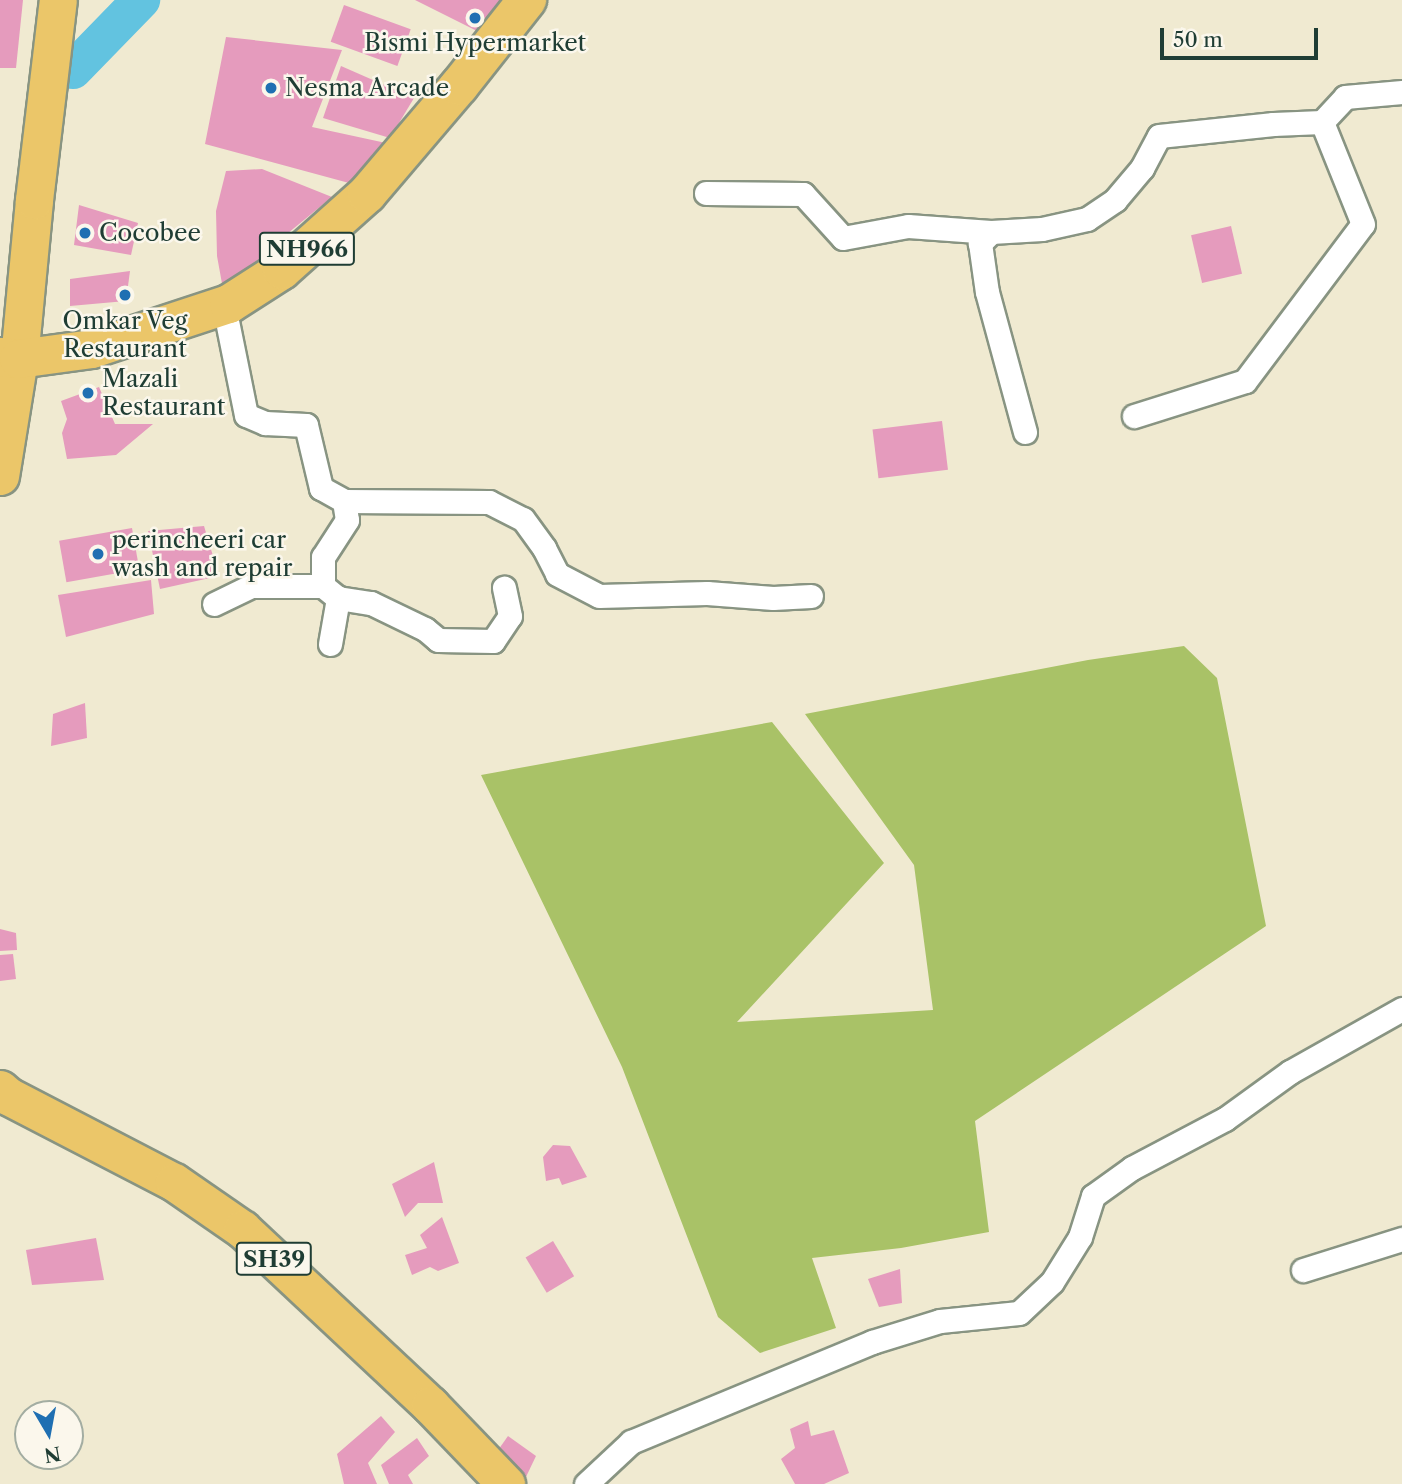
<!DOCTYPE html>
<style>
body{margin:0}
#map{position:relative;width:1402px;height:1484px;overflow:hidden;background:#f0ead1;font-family:"Libre Caslon Text",serif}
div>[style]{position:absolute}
.green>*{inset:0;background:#a9c267}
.river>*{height:38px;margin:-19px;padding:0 19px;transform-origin:19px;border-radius:19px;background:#62c3e0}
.building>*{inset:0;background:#e59bbd;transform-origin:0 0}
.roads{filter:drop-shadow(2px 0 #889482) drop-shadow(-2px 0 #889482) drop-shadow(0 2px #889482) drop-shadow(0 -2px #889482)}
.minor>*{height:23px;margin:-11.5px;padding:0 11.5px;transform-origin:11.5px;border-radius:11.5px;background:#fff}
.primary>*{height:37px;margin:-18.5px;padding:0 18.5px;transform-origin:18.5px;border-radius:18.5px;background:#ebc669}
.trunk>*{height:38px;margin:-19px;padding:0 19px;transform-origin:19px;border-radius:19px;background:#ebc669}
.dots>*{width:19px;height:19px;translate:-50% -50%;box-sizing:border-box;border:4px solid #fbf7ec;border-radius:50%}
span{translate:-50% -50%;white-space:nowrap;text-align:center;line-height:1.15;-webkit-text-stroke:5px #fbf7ec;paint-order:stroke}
.shield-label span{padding:2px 5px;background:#fbf7ec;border:2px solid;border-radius:5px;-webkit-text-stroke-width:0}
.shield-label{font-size:23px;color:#1f3d34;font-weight:700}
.poi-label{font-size:24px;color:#1f3d34}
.left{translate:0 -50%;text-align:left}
.north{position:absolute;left:14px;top:1400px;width:70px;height:70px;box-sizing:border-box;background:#fbf7ec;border:2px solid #a3ada2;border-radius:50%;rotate:170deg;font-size:19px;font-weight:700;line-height:28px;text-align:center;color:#1f3d34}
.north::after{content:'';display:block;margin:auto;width:24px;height:32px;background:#1f6fb2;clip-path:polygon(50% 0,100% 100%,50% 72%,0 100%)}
.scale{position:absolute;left:1160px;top:28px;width:158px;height:32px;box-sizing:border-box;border:4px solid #1f3d34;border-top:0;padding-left:9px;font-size:21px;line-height:24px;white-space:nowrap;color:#1f3d34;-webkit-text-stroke:5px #fbf7ec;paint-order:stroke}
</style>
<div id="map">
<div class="green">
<div style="clip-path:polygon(1184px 646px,1217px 678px,1266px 926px,975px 1121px,989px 1232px,901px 1248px,812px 1258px,836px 1328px,760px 1353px,718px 1317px,622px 1067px,481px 775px,772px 722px,884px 863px,737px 1022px,933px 1010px,914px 865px,805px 714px,1088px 660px)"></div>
</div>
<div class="river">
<div style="left:73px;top:70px;width:98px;rotate:-45.8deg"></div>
</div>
<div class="building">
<div style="clip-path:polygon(0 0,23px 0,16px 68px,0 68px)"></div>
<div style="clip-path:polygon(415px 0,514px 0,487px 36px)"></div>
<div style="left:344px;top:5px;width:71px;height:39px;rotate:20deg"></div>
<div style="clip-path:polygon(226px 37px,342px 50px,312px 127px,386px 143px,349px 183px,205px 144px)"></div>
<div style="clip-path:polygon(341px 66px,414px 98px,390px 138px,323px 118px)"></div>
<div style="clip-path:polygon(262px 169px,332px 197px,282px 238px,263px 259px,223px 289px,217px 256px,216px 211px,226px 171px)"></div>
<div style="clip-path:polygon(79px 205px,138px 223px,131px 255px,74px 245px)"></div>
<div style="left:1231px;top:226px;width:49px;height:41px;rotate:77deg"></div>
<div style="clip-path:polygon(130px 271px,126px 301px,70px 306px,70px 279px)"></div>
<div style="clip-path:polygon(99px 387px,115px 424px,153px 424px,116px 455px,67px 459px,62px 433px,67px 419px,61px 401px)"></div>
<div style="left:942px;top:421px;width:49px;height:70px;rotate:83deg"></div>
<div style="clip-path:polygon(204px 526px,219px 576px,160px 589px,148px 531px)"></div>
<div style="left:132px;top:528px;width:42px;height:74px;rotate:80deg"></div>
<div style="clip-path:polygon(151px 580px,154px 614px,66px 637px,58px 595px)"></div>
<div style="clip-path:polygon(85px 703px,87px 738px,51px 746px,53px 714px)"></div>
<div style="clip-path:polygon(0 929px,16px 933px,17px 950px,0 951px)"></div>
<div style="clip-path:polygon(13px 954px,16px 979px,0 981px,0 955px)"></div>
<div style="clip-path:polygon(553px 1145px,570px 1146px,587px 1177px,562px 1185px,559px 1178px,546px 1181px,543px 1157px)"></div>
<div style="clip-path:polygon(434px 1162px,443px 1203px,418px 1203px,405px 1217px,392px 1184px)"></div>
<div style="clip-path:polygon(442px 1217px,459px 1263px,438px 1271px,430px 1267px,412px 1275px,405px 1255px,427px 1248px,420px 1235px)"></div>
<div style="clip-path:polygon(96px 1238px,104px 1280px,32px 1285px,26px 1250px)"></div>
<div style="left:553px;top:1241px;width:41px;height:32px;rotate:59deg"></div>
<div style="clip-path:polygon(900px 1269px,902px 1303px,879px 1307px,868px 1279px)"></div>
<div style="clip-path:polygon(381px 1416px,395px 1432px,368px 1463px,377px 1484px,344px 1484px,337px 1454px)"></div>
<div style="clip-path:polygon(808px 1421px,811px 1436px,834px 1430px,849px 1473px,824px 1484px,795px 1484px,781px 1459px,795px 1448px,790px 1429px)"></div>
<div style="clip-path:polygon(508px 1436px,536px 1456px,525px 1479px,496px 1453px)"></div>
<div style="clip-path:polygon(417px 1438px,429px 1456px,408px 1475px,413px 1484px,389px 1484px,381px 1465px)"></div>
</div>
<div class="roads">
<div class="minor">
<div style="left:706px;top:193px;width:97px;rotate:0.6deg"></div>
<div style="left:803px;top:194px;width:59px;rotate:47.7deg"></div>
<div style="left:843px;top:238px;width:66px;rotate:-10.5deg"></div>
<div style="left:908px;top:226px;width:83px;rotate:4.1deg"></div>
<div style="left:991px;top:232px;width:51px;rotate:-3.4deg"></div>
<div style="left:1042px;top:229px;width:46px;rotate:-12.5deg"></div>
<div style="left:1087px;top:219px;width:34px;rotate:-34deg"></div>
<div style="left:1115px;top:200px;width:42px;rotate:-49.8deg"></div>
<div style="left:1142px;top:168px;width:36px;rotate:-62deg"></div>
<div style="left:1159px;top:136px;width:115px;rotate:-6deg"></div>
<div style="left:1273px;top:124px;width:49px;rotate:-2.3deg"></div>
<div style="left:991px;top:232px;width:16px;rotate:135deg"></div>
<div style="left:980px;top:243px;width:49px;rotate:81.9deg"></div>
<div style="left:987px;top:292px;width:145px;rotate:74.8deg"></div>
<div style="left:224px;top:306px;width:111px;rotate:78.6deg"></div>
<div style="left:246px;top:415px;width:21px;rotate:23deg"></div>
<div style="left:265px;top:423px;width:41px;rotate:2.8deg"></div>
<div style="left:306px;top:425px;width:65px;rotate:76.6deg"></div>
<div style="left:321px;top:488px;width:26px;rotate:29deg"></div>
<div style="left:344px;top:501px;width:145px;rotate:0.4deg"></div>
<div style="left:489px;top:502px;width:38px;rotate:27deg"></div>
<div style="left:523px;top:519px;width:36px;rotate:54deg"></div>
<div style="left:544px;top:548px;width:29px;rotate:63deg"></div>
<div style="left:557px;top:574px;width:47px;rotate:27.6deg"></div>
<div style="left:599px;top:596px;width:108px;rotate:-1.6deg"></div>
<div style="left:707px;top:593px;width:66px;rotate:4.3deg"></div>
<div style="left:773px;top:598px;width:38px;rotate:-3deg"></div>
<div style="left:1134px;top:416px;width:116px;rotate:-17.5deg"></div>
<div style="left:1245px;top:381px;width:196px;rotate:-53.1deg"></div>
<div style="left:1363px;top:224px;width:110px;rotate:-111.9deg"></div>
<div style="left:1322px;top:122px;width:34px;rotate:-47deg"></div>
<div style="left:1345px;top:97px;width:57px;rotate:-5deg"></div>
<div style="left:344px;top:501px;width:19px;rotate:81deg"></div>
<div style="left:347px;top:520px;width:44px;rotate:123deg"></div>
<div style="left:323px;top:557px;width:29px;rotate:90deg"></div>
<div style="left:323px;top:586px;width:19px;rotate:39deg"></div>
<div style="left:338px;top:598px;width:33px;rotate:9deg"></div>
<div style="left:371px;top:603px;width:60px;rotate:25.7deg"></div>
<div style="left:425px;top:629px;width:17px;rotate:40deg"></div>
<div style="left:438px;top:640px;width:55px;rotate:1deg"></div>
<div style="left:493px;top:641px;width:30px;rotate:-56deg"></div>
<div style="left:510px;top:616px;width:29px;rotate:-102deg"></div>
<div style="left:214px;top:604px;width:41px;rotate:-25.9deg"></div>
<div style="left:251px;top:586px;width:72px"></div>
<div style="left:330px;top:644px;width:47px;rotate:-80.1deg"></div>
<div style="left:1303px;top:1270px;width:104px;rotate:-17.4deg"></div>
<div style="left:586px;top:1484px;width:62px;rotate:-43deg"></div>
<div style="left:631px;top:1442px;width:261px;rotate:-22.5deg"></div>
<div style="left:872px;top:1342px;width:71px;rotate:-17.2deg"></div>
<div style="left:940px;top:1321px;width:79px;rotate:-5.8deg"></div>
<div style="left:1019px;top:1313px;width:45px;rotate:-43.2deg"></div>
<div style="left:1052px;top:1282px;width:53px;rotate:-58.1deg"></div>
<div style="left:1080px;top:1237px;width:43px;rotate:-72.4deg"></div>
<div style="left:1093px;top:1196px;width:48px;rotate:-35.7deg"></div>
<div style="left:1132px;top:1168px;width:105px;rotate:-27.8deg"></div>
<div style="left:1225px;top:1119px;width:80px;rotate:-35.9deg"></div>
<div style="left:1290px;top:1072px;width:129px;rotate:-29.4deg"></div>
</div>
<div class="primary">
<div style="left:0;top:476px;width:119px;rotate:-80.8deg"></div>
<div style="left:19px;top:359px;width:160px;rotate:-84.6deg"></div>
<div style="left:34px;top:200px;width:201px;rotate:-83.2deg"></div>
<div style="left:0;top:1089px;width:11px;rotate:41deg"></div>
<div style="left:8px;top:1096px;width:187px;rotate:27.4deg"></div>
<div style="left:174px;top:1182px;width:83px;rotate:34.7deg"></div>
<div style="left:242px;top:1229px;width:258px;rotate:43.1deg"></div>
<div style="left:430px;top:1405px;width:110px;rotate:46.1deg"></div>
</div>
<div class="trunk">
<div style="left:0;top:357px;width:19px;rotate:6deg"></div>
<div style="left:19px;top:359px;width:74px;rotate:-7.8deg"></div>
<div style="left:92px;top:349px;width:144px;rotate:-18.2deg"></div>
<div style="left:229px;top:304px;width:63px;rotate:-32.7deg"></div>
<div style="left:282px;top:270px;width:114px;rotate:-41.8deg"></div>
<div style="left:367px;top:194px;width:142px;rotate:-49.6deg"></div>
<div style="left:459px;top:86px;width:110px;rotate:-51.7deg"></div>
</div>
</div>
<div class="dots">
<div style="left:475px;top:18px;background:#1f6fb2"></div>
<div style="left:271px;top:88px;background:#1f6fb2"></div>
<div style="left:85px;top:233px;background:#1f6fb2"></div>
<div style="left:125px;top:295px;background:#1f6fb2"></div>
<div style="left:88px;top:393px;background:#1f6fb2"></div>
<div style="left:98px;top:554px;background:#1f6fb2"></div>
</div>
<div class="shield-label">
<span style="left:307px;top:249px">NH966</span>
<span style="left:274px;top:1259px">SH39</span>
</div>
<div class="poi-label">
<span style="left:475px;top:43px">Bismi Hypermarket</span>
<span class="left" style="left:285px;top:88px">Nesma Arcade</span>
<span class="left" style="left:99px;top:233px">Cocobee</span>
<span style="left:125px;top:335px">Omkar Veg<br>Restaurant</span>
<span class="left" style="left:102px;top:393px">Mazali<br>Restaurant</span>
<span class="left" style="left:112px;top:554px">perincheeri car<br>wash and repair</span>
</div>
<div class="north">N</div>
<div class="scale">50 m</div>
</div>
